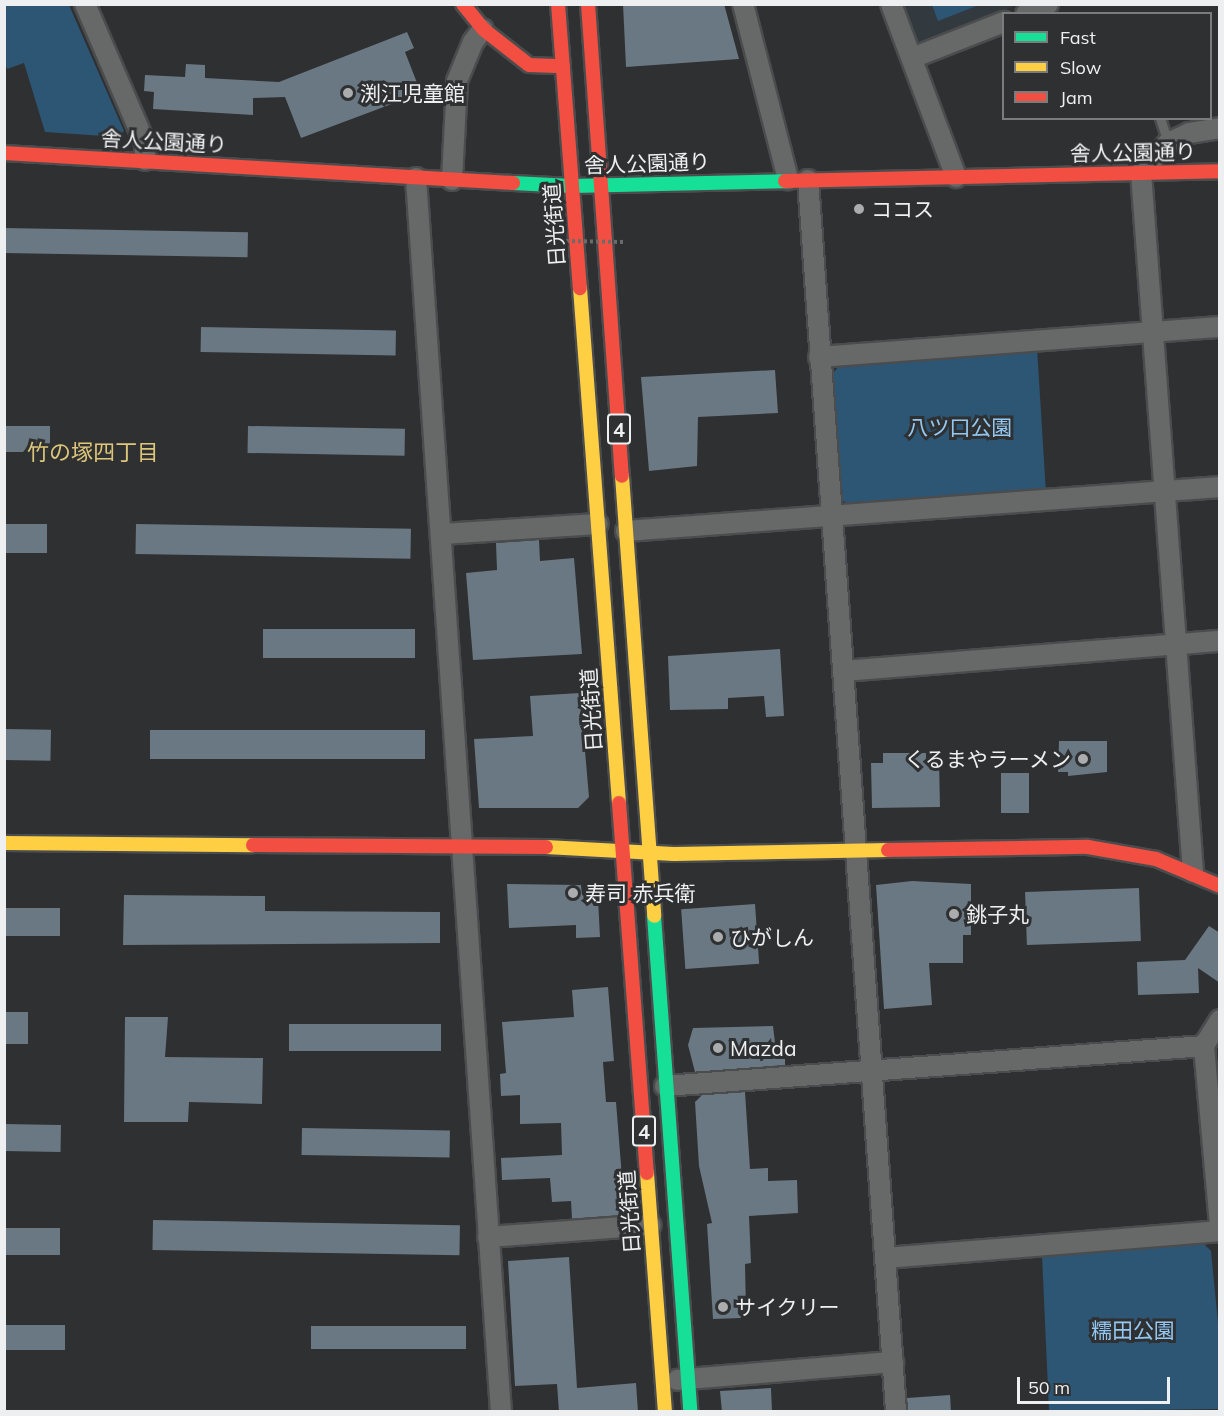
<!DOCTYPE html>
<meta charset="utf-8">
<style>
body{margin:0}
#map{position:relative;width:1224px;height:1416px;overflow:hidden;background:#2f3031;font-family:Mulish,"Noto Sans JP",sans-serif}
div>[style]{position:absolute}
.built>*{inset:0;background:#333a3f}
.green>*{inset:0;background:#2d5574}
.building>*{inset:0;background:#6a7883;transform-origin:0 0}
.roads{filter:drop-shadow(2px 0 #4b4c4d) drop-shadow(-2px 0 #4b4c4d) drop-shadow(0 2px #4b4c4d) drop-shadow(0 -2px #4b4c4d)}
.lane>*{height:9px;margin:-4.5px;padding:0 4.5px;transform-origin:4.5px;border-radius:4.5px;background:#676868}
.street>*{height:20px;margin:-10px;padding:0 10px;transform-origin:10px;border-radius:10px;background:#676868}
.fast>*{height:14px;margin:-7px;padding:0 7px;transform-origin:7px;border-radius:7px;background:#16e098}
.slow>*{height:14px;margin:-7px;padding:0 7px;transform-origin:7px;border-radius:7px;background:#ffcf43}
.jam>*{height:14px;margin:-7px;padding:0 7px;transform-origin:7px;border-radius:7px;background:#f24e42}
.path-bridge>*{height:4px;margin-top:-2px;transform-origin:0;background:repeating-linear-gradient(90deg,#6a6c6c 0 3px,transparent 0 6px)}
.dots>*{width:16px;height:16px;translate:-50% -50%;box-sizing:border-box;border:3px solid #2e3032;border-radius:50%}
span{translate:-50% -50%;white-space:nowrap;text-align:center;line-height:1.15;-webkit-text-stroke:6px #2e3032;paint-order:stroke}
.shield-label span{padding:2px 4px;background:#2e3032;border:2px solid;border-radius:4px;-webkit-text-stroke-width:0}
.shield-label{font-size:20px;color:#edeff0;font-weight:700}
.poi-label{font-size:21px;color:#edeff0}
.left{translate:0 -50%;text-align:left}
.right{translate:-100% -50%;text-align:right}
.street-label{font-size:21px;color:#edeff0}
.park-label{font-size:21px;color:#93c8f2}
.neighbourhood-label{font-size:22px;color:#ddc679}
.frame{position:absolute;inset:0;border:6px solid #edeff0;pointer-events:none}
.legend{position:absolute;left:1002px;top:12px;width:210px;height:108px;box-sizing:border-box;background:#2e3032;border:2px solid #7a7c7e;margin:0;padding:8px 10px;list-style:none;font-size:18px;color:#edeff0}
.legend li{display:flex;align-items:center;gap:12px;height:30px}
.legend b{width:30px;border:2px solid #7a7c7e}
.scale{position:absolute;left:1017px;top:1377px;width:153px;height:27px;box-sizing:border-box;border:3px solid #edeff0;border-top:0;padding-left:8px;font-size:18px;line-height:21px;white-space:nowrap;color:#edeff0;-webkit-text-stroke:4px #2e3032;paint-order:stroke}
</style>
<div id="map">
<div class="built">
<div style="clip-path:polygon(900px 5px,1017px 5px,924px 44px,913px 39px)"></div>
</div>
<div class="green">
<div style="clip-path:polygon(4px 5px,69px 5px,124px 131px,118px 137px,45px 132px,24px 63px,7px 69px,5px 63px)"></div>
<div style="clip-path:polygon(932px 5px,979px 5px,938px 21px)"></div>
<div style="clip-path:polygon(1037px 348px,1046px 493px,856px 507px,843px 501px,833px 373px,841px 364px)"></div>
<div style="clip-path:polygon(1203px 1243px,1211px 1251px,1219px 1333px,1219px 1409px,1049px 1411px,1042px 1255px)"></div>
</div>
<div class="building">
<div style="clip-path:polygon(623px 4px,724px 4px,739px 59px,626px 67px)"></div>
<div style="clip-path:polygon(407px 32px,414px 48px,405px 52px,421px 93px,301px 138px,285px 97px,253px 98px,253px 115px,153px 109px,154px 92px,144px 91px,145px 75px,185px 77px,186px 64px,205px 65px,205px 78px,279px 82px)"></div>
<div style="left:4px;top:228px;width:244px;height:25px;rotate:1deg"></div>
<div style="left:201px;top:327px;width:195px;height:25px;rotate:1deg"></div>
<div style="clip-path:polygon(775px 370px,778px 413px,698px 417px,697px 466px,649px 471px,641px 377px)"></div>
<div style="left:4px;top:426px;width:46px;height:26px"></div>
<div style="left:248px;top:426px;width:157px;height:27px;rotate:1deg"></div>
<div style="left:4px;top:524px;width:43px;height:29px"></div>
<div style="left:136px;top:524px;width:275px;height:30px;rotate:1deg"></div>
<div style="clip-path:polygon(539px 540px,540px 561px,574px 558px,582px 654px,473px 660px,466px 573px,497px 570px,496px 543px)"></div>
<div style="left:263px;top:629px;width:152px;height:29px"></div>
<div style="clip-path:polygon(780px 649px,784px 716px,766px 717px,764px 696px,728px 698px,728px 709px,670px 710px,668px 656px)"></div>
<div style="clip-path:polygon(580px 693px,589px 797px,578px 808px,479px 808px,474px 739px,533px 736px,530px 696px)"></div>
<div style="left:4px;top:729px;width:47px;height:31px;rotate:1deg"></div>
<div style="left:150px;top:730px;width:275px;height:29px"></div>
<div style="clip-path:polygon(1059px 741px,1107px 741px,1107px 772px,1068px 776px,1068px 772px,1058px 772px)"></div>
<div style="clip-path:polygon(883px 753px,926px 753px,926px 761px,939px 760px,940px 807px,872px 808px,871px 763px,883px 763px)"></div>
<div style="left:1029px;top:773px;width:40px;height:28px;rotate:90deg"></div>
<div style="clip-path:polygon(912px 881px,971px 884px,971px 935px,963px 935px,963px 963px,929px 963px,932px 1005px,884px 1009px,876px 885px)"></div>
<div style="clip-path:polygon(507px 884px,581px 885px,582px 895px,598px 899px,600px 937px,576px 938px,576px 925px,509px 928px)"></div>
<div style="left:1139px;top:888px;width:53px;height:114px;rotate:88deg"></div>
<div style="clip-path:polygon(124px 895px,265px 896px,265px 911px,440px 912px,440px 943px,123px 945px)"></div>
<div style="left:755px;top:904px;width:60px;height:74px;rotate:86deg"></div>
<div style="left:4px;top:908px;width:56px;height:28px"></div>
<div style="clip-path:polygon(1209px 926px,1220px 933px,1220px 983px,1198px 968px,1199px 993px,1138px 995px,1137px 962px,1185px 960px)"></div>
<div style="clip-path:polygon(608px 987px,614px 1061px,603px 1062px,606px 1102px,616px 1102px,625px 1215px,572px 1219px,571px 1201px,552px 1202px,550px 1178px,502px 1180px,501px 1158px,562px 1155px,561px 1123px,520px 1124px,520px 1095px,501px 1096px,500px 1074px,506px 1073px,502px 1022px,574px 1017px,572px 990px)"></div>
<div style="left:4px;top:1012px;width:24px;height:32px"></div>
<div style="clip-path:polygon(125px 1017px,168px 1017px,165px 1057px,263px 1058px,262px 1104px,189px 1102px,188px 1122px,124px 1122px)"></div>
<div style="left:289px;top:1024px;width:152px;height:27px"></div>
<div style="clip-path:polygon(773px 1026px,776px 1051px,785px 1051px,785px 1065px,695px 1072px,688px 1045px,693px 1028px)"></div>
<div style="clip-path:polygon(745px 1092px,750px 1169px,768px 1168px,768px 1181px,797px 1180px,798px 1213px,749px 1216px,751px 1263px,745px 1264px,746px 1311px,740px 1311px,741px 1318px,713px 1319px,707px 1224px,712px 1223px,699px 1166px,695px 1102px,702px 1095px)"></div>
<div style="left:4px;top:1124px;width:57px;height:27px;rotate:1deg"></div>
<div style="left:302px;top:1128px;width:148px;height:27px;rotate:1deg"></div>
<div style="left:153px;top:1220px;width:307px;height:30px;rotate:1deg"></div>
<div style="left:4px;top:1228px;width:56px;height:27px"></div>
<div style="clip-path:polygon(569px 1257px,577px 1388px,636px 1383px,638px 1412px,559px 1412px,557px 1384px,515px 1386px,508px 1261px)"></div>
<div style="left:4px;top:1325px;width:61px;height:25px"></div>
<div style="left:311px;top:1326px;width:155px;height:23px"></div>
<div style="clip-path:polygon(771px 1388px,772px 1412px,722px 1412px,720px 1391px)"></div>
<div style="clip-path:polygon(950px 1395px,951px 1412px,908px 1412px,907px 1398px)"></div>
</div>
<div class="roads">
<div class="lane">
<div style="left:1160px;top:118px;width:26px;rotate:72deg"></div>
</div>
<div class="street">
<div style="left:85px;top:4px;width:151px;rotate:66.7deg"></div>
<div style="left:145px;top:143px;width:17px;rotate:90deg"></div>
<div style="left:743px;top:4px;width:181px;rotate:75.6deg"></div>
<div style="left:891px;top:4px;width:185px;rotate:69.4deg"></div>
<div style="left:1026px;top:14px;width:24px;rotate:-24deg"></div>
<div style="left:912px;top:58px;width:99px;rotate:-21.4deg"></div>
<div style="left:416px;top:178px;width:1237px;rotate:86.06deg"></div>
<div style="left:452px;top:180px;width:99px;rotate:-87.1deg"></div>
<div style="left:457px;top:81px;width:42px;rotate:-67.7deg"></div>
<div style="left:473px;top:42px;width:16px;rotate:-52deg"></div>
<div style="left:808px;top:180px;width:1235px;rotate:85.91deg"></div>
<div style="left:819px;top:357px;width:402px;rotate:-4.3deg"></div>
<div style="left:626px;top:531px;width:596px;rotate:-4.24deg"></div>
<div style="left:442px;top:534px;width:156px;rotate:-3.7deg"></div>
<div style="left:844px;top:671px;width:377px;rotate:-4.6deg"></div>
<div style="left:1193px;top:872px;width:701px;rotate:-94.25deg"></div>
<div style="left:1141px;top:173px;width:40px;rotate:-48deg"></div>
<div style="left:1168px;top:143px;width:23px;rotate:-25deg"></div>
<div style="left:1189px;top:133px;width:31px;rotate:-9deg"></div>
<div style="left:1220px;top:1020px;width:31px;rotate:122deg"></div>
<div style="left:1204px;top:1046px;width:179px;rotate:84.9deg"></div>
<div style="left:665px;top:1086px;width:540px;rotate:-4.24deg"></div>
<div style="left:488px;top:1237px;width:163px;rotate:-4.2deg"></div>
<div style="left:886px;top:1258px;width:335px;rotate:-4.6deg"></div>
<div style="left:677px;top:1380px;width:217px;rotate:-4.8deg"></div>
</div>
<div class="fast">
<div style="left:513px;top:183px;width:59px;rotate:2.9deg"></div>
<div style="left:572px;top:186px;width:213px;rotate:-1.3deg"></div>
<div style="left:654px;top:916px;width:497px;rotate:85.8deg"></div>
</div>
<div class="slow">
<div style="left:580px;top:288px;width:516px;rotate:85.67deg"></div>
<div style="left:622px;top:476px;width:441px;rotate:85.8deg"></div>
<div style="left:4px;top:843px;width:249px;rotate:0.5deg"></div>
<div style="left:546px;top:847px;width:128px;rotate:3.1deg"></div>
<div style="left:674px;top:854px;width:214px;rotate:-1.1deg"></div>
<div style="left:647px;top:1173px;width:240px;rotate:85.7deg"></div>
</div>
<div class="jam">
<div style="left:463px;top:4px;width:32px;rotate:51deg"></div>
<div style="left:483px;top:29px;width:58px;rotate:38deg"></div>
<div style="left:529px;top:65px;width:34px;rotate:2deg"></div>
<div style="left:558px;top:4px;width:285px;rotate:85.6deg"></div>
<div style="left:588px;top:4px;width:473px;rotate:85.9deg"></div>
<div style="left:4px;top:153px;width:510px;rotate:3.37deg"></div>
<div style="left:785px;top:181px;width:435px;rotate:-1.3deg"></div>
<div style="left:619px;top:803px;width:371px;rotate:85.7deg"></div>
<div style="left:253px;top:845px;width:293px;rotate:0.4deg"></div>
<div style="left:888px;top:850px;width:200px;rotate:-0.9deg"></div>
<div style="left:1088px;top:847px;width:69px;rotate:10deg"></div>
<div style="left:1156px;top:859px;width:69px;rotate:22.9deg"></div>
</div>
</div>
<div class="path-bridge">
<div style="left:566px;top:241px;width:58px;rotate:1deg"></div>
</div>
<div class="dots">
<div style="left:348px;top:93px;background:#aaacad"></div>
<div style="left:859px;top:209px;background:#aaacad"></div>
<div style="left:1083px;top:759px;background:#aaacad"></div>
<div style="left:573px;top:893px;background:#aaacad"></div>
<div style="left:954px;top:914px;background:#aaacad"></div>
<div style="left:718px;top:937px;background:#aaacad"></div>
<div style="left:718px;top:1048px;background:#aaacad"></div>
<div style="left:723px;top:1307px;background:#aaacad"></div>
</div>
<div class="shield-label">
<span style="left:619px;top:429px">4</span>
<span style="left:644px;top:1131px">4</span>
</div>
<div class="poi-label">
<span class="left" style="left:360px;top:93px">渕江児童館</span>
<span class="left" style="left:871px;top:209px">ココス</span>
<span class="right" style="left:1071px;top:759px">くるまやラーメン</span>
<span class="left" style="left:585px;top:893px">寿司 赤兵衛</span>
<span class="left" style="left:966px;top:914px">銚子丸</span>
<span class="left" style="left:730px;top:937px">ひがしん</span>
<span class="left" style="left:730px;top:1048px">Mazda</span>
<span class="left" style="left:735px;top:1307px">サイクリー</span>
</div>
<div class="street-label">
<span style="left:164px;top:141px;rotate:3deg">舎人公園通り</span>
<span style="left:1133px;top:152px;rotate:-1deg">舎人公園通り</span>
<span style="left:647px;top:163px;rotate:-2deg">舎人公園通り</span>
<span style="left:554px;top:225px;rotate:-94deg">日光街道</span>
<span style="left:591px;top:710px;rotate:-94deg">日光街道</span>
<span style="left:629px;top:1212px;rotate:-94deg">日光街道</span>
</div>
<div class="park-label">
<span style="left:960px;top:427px">八ツ口公園</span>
<span style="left:1133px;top:1330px">糯田公園</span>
</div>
<div class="neighbourhood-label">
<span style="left:93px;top:453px">竹の塚四丁目</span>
</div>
<div class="frame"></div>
<ul class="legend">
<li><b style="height:8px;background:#16e098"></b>Fast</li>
<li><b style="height:8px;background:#ffcf43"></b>Slow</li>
<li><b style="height:8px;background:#f24e42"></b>Jam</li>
</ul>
<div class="scale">50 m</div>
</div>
